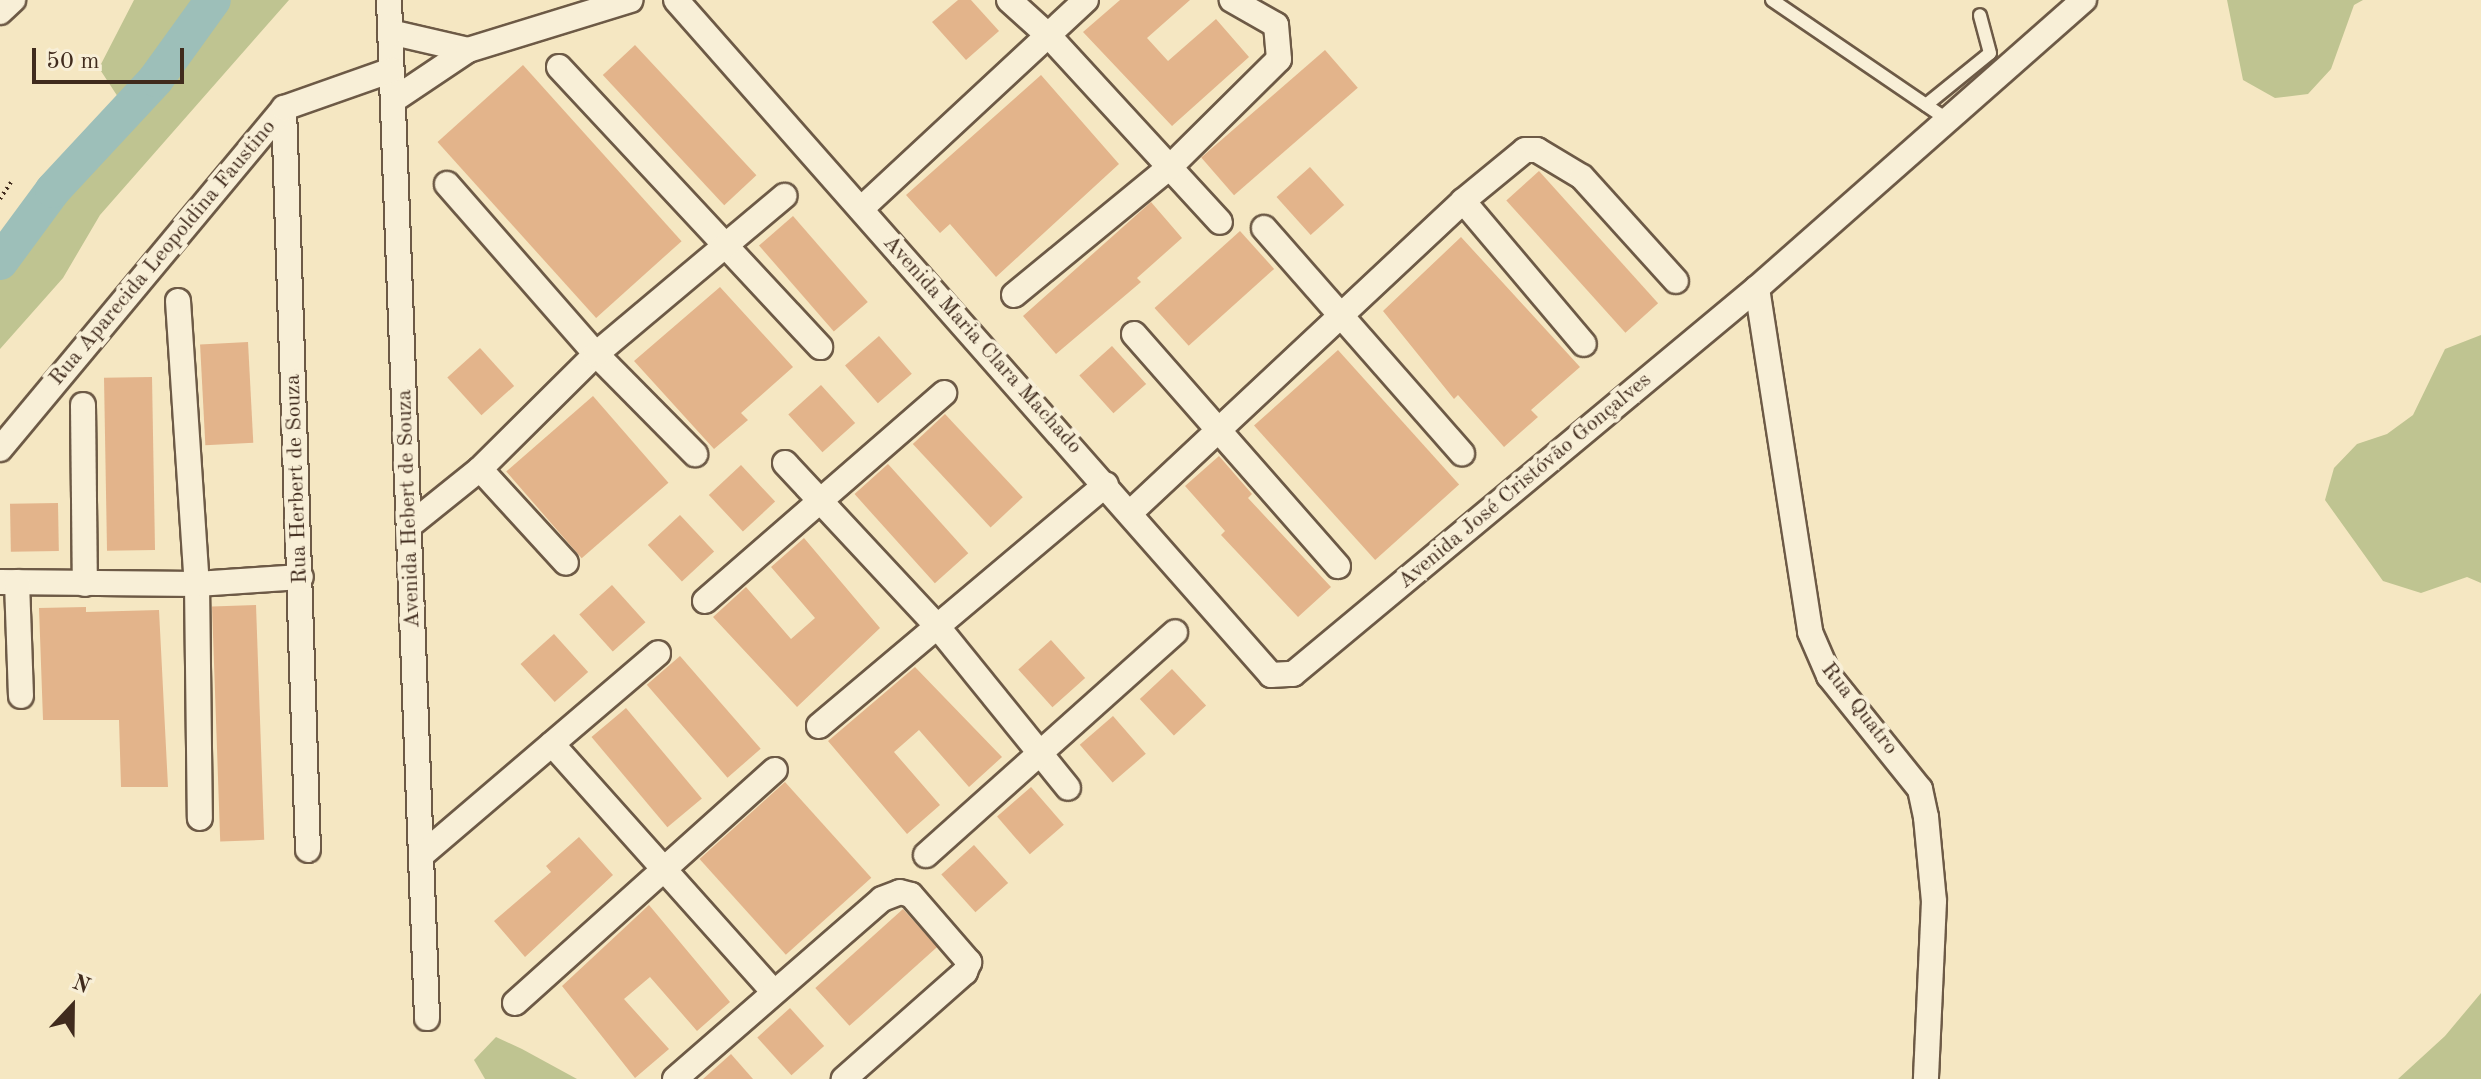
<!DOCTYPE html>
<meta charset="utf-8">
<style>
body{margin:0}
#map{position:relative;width:2481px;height:1079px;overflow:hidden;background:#f5e7c2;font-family:"Old Standard TT",serif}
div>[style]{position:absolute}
.green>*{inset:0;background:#bfc491}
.river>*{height:36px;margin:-18px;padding:0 18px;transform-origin:18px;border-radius:18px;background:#9dbfb9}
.building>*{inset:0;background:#e3b48b;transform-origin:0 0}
.path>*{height:4px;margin-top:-2px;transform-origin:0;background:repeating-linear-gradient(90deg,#402b1d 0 2px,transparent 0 6px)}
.roads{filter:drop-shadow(2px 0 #6d5a46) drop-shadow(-2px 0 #6d5a46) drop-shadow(0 2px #6d5a46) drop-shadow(0 -2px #6d5a46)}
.lane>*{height:12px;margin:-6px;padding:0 6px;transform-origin:6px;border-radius:6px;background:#f8efd7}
.street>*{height:24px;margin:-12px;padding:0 12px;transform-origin:12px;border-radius:12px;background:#f8efd7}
span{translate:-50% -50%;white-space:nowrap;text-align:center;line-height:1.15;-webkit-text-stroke:8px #f8efd7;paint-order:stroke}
.street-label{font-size:22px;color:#402b1d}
.north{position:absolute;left:32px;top:967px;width:80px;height:80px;-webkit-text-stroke:6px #f8efd7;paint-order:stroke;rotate:22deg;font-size:22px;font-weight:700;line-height:32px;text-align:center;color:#402b1d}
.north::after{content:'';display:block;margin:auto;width:28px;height:36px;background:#402b1d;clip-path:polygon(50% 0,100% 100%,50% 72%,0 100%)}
.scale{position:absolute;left:32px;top:48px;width:152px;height:36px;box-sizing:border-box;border:4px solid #402b1d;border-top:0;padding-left:10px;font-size:24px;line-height:28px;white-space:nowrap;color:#402b1d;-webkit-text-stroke:6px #f8efd7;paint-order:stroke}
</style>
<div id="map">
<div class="green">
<div style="clip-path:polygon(134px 0,289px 0,100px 215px,63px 278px,0 349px,0 265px,19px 234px,73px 193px,90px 164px,118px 97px,99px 68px)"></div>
<div style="clip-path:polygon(2227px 0,2363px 0,2354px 5px,2331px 69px,2308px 94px,2275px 98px,2243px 80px)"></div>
<div style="clip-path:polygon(2481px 335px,2481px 583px,2467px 577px,2421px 593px,2383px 581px,2325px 500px,2334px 468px,2357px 444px,2387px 434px,2413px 415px,2445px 349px)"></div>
<div style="clip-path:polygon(2481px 993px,2481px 1079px,2398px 1079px,2445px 1036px)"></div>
<div style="clip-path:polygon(496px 1037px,522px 1049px,577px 1079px,485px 1079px,474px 1060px)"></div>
</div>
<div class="river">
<div style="left:0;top:262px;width:89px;rotate:-53.6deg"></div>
<div style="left:53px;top:190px;width:151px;rotate:-47.1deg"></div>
<div style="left:156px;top:79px;width:97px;rotate:-54.2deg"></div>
</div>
<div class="building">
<div style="clip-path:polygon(958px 0,971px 0,999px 31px,966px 60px,932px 22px)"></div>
<div style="clip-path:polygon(1120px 0,1190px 0,1147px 38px,1168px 61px,1216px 19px,1249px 57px,1172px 126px,1083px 32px)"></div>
<div style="left:635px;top:45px;width:178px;height:44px;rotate:47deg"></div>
<div style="left:1325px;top:50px;width:50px;height:164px;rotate:49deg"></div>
<div style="left:523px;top:65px;width:237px;height:115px;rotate:48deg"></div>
<div style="clip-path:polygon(1041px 75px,1119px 164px,996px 277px,950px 224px,940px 233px,906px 195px)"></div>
<div style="left:1310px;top:167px;width:51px;height:45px;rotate:48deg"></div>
<div style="left:1539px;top:171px;width:178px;height:44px;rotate:48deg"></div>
<div style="clip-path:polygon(1151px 202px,1182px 238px,1137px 278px,1141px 282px,1056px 354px,1023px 316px)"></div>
<div style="left:793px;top:216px;width:114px;height:45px;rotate:49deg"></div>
<div style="left:1240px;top:231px;width:51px;height:115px;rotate:48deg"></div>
<div style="clip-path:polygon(1461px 237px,1580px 367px,1531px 410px,1538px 417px,1504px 447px,1458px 395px,1454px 399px,1383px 311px)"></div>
<div style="clip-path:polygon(720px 287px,793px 367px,741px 413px,748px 420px,714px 449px,634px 361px)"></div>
<div style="left:879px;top:336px;width:50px;height:45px;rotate:49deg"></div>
<div style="left:248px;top:342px;width:101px;height:48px;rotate:87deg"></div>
<div style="left:1112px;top:346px;width:51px;height:44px;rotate:48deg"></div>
<div style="left:480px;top:348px;width:51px;height:44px;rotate:48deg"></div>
<div style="left:1338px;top:350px;width:181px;height:113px;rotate:48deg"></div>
<div style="left:152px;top:377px;width:173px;height:48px;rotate:89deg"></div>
<div style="left:821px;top:385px;width:51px;height:44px;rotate:48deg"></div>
<div style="left:593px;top:396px;width:115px;height:115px;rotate:49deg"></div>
<div style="left:945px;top:414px;width:114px;height:44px;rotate:47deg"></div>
<div style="clip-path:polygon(1219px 456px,1252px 494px,1248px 498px,1331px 587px,1298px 617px,1221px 535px,1225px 531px,1185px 486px)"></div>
<div style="left:888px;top:464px;width:120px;height:45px;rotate:48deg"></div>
<div style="left:741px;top:465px;width:50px;height:44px;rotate:47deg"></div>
<div style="left:58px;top:503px;width:48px;height:48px;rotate:89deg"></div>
<div style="left:680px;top:515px;width:50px;height:44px;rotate:47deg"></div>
<div style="clip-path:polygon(804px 538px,880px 628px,797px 707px,713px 617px,746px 587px,791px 639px,815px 618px,771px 567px)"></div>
<div style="left:612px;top:585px;width:50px;height:44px;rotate:48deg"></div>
<div style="left:256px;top:605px;width:235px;height:44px;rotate:88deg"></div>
<div style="clip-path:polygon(86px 607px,86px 612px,159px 610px,168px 787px,121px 787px,119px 720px,43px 720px,39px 608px)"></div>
<div style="left:554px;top:634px;width:51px;height:45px;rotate:48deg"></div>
<div style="left:1051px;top:640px;width:51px;height:44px;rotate:48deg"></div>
<div style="left:680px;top:656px;width:123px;height:44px;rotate:49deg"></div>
<div style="clip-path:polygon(915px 667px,1002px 757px,969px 787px,919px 730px,894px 752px,940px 805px,907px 834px,828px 741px)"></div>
<div style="left:1172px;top:669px;width:50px;height:44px;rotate:47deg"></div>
<div style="left:626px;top:708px;width:118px;height:45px;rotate:50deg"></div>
<div style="left:1113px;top:716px;width:50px;height:44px;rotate:49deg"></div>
<div style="left:785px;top:782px;width:129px;height:115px;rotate:48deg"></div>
<div style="left:1031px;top:787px;width:50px;height:45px;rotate:49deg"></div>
<div style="clip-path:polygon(579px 837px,613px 875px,525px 957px,494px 921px,551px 872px,546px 866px)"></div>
<div style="left:974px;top:845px;width:51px;height:44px;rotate:48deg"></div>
<div style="clip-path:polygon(649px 905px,730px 1002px,697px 1031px,650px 977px,624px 999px,669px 1049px,635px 1078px,562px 986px)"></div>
<div style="left:903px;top:909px;width:51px;height:118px;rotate:48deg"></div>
<div style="left:790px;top:1008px;width:51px;height:44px;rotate:48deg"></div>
<div style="clip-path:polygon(731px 1054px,753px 1079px,703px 1079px)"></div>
</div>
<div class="path">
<div style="left:0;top:199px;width:20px;rotate:-57deg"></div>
</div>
<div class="roads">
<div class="lane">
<div style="left:1772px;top:0;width:213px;rotate:34.3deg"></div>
<div style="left:1926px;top:105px;width:82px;rotate:-39.1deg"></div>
<div style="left:1990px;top:53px;width:39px;rotate:-105deg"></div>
</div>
<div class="street">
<div style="left:389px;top:0;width:1019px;rotate:87.86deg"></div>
<div style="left:676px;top:0;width:900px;rotate:48.6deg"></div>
<div style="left:1271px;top:675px;width:22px;rotate:-3deg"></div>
<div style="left:1293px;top:674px;width:604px;rotate:-39.76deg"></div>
<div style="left:1757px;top:288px;width:436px;rotate:-41.4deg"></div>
<div style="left:1009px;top:0;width:55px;rotate:42.1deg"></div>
<div style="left:1050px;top:37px;width:251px;rotate:47.4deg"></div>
<div style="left:0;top:12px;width:18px;rotate:-43deg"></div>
<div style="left:390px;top:32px;width:80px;rotate:13deg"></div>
<div style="left:559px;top:67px;width:383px;rotate:47deg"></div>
<div style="left:395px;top:99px;width:88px;rotate:-33.9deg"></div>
<div style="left:468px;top:50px;width:170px;rotate:-17.1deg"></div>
<div style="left:284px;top:108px;width:742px;rotate:88.15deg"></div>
<div style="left:447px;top:184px;width:226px;rotate:48.8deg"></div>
<div style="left:596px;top:354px;width:141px;rotate:45.3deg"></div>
<div style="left:1463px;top:201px;width:187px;rotate:49.8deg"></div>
<div style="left:861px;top:209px;width:307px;rotate:-42.9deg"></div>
<div style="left:1264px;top:228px;width:300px;rotate:48.7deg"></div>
<div style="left:1757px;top:288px;width:348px;rotate:81.2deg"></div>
<div style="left:1810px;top:632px;width:48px;rotate:66.6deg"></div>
<div style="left:1829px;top:676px;width:145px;rotate:51.2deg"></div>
<div style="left:1920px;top:789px;width:29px;rotate:78deg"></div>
<div style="left:1926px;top:817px;width:84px;rotate:84.6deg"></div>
<div style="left:1934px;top:901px;width:178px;rotate:92.6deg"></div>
<div style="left:1014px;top:295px;width:202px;rotate:-39.4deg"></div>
<div style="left:1170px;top:167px;width:153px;rotate:-44.7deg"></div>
<div style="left:1279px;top:59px;width:34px;rotate:-95deg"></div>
<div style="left:1276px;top:25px;width:51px;rotate:-150.4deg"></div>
<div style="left:178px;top:301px;width:284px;rotate:86.2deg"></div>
<div style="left:197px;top:584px;width:234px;rotate:89.3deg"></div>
<div style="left:1134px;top:334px;width:309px;rotate:48.7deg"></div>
<div style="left:83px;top:405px;width:179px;rotate:89.4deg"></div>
<div style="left:0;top:449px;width:444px;rotate:-50.2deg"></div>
<div style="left:284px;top:108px;width:114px;rotate:-19.4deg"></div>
<div style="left:785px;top:463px;width:223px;rotate:47deg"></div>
<div style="left:937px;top:626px;width:208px;rotate:51deg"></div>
<div style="left:480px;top:469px;width:127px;rotate:47.5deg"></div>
<div style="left:1131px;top:512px;width:455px;rotate:-43.1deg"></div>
<div style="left:1463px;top:201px;width:80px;rotate:-39.4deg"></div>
<div style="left:1525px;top:150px;width:12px"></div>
<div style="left:1537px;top:150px;width:52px;rotate:31deg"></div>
<div style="left:1582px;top:177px;width:140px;rotate:47.9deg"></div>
<div style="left:409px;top:526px;width:91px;rotate:-38.8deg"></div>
<div style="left:480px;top:469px;width:163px;rotate:-44.8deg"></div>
<div style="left:596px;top:354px;width:246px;rotate:-40deg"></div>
<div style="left:0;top:582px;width:197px;rotate:0.6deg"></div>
<div style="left:197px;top:584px;width:104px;rotate:-3.9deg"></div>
<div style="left:17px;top:582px;width:114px;rotate:88deg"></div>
<div style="left:705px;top:601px;width:317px;rotate:-41deg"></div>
<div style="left:819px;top:726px;width:375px;rotate:-40.1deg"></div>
<div style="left:552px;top:744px;width:333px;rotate:48.2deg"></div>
<div style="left:423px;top:854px;width:309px;rotate:-40.5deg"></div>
<div style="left:926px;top:855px;width:334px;rotate:-41.8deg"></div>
<div style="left:515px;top:1003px;width:349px;rotate:-41.9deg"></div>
<div style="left:675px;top:1079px;width:274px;rotate:-41deg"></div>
<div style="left:882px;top:899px;width:19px;rotate:-21deg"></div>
<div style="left:900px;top:892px;width:11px;rotate:15deg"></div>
<div style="left:911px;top:895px;width:89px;rotate:49.1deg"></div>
<div style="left:969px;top:962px;width:11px;rotate:112deg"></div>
<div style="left:965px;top:972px;width:162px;rotate:138.5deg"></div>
</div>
</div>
<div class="street-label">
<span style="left:163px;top:253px;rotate:-50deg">Rua Aparecida Leopoldina Faustino</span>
<span style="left:982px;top:345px;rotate:48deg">Avenida Maria Clara Machado</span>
<span style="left:297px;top:479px;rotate:-92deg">Rua Herbert de Souza</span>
<span style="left:1525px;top:481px;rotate:-40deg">Avenida José Cristóvão Gonçalves</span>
<span style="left:409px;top:509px;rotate:-92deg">Avenida Hebert de Souza</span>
<span style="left:1859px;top:709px;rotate:52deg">Rua Quatro</span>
</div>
<div class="north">N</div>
<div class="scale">50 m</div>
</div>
